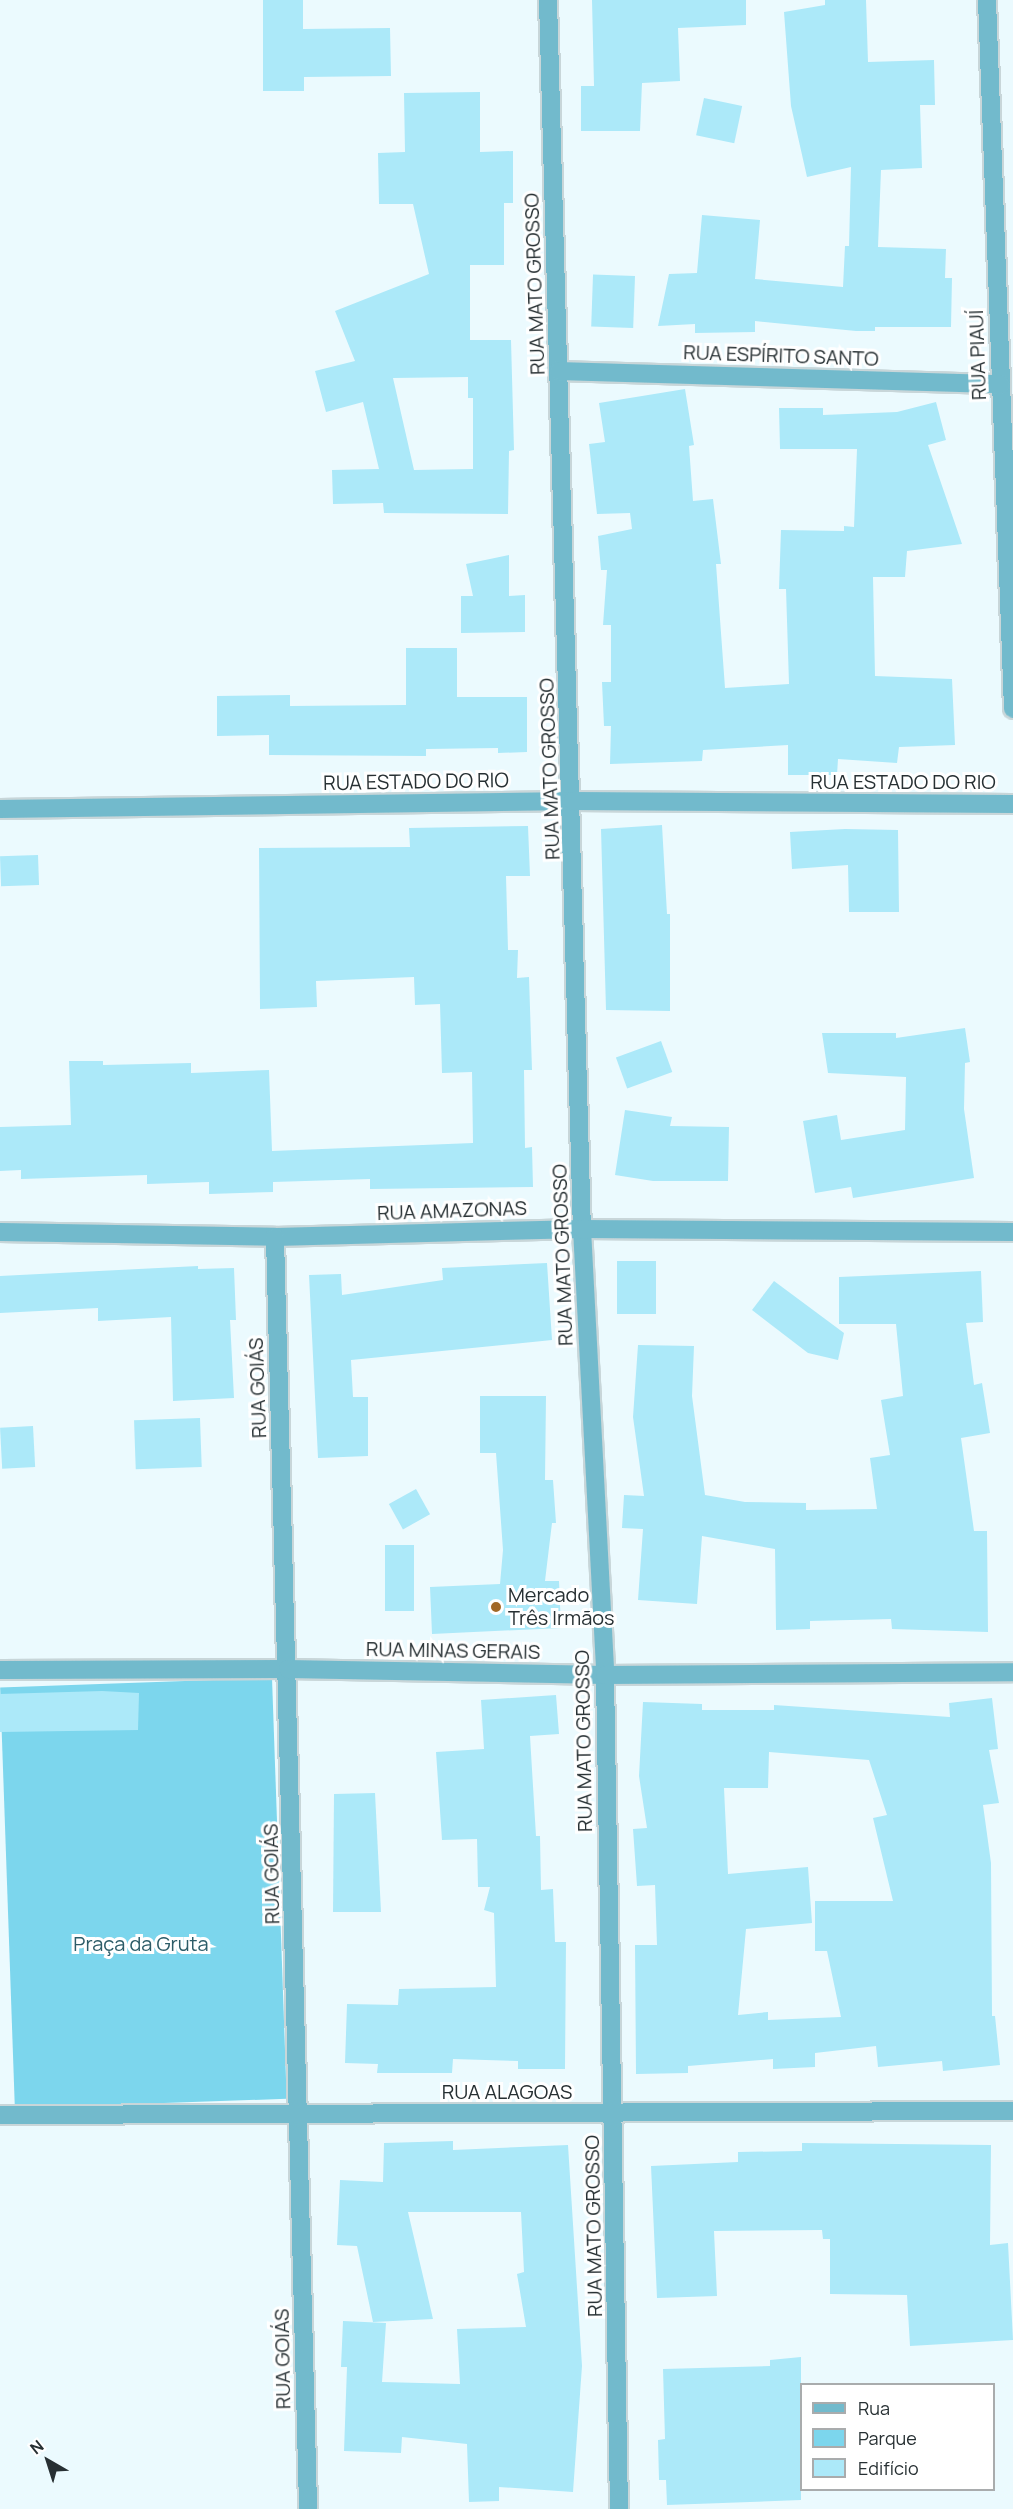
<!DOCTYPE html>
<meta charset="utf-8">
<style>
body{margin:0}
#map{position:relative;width:1013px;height:2509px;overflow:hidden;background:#ebfafe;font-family:Manrope,sans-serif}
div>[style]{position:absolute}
.green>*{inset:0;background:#7cd6ed;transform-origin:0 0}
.building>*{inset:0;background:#ace9f9;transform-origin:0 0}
.roads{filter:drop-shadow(2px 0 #c8d6d9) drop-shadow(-2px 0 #c8d6d9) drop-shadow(0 2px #c8d6d9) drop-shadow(0 -2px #c8d6d9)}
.minor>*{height:18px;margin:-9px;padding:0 9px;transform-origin:9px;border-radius:9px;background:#72bacc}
.dots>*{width:16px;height:16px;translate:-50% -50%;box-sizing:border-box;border:3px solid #fff;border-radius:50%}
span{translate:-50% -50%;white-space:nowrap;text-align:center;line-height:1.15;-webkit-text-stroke:6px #fff;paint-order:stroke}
.street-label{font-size:20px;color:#273033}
.poi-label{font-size:20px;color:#273033}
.left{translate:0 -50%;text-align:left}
.park-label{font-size:20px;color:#2c5c68}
.legend{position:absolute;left:800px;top:2383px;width:195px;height:108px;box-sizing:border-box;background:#fff;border:2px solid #a9acad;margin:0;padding:8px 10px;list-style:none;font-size:18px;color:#273033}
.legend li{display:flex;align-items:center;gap:12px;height:30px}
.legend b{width:30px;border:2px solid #a9acad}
.north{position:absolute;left:18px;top:2431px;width:60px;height:60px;-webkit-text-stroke:4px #fff;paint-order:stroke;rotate:321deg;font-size:16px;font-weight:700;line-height:24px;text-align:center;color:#273033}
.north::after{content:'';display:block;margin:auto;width:21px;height:27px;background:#273033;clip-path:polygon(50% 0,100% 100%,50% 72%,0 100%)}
</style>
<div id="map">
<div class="green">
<div style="left:272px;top:1678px;width:421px;height:272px;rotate:88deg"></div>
</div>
<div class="building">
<div style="clip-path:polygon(263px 0,303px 0,303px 29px,390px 28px,391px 76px,304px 77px,304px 91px,263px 91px)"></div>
<div style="clip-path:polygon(592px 0,746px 0,746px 25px,678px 28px,680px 81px,642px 83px,640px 131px,581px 131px,581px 86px,594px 86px)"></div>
<div style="clip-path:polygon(825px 0,866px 0,868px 62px,934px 60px,935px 105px,920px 105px,922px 168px,881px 170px,878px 247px,946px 249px,945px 278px,952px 278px,951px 327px,875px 327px,875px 331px,856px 331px,755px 321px,755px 332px,695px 333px,695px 324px,658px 326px,669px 274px,697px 273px,702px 215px,760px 220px,755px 279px,843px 287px,845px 246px,849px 246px,851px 167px,807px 177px,791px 106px,784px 12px,825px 5px)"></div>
<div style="clip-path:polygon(evenodd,480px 92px,480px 152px,513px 151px,513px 203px,504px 203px,504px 265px,470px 265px,470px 340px,511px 340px,514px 450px,509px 451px,508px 514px,384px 513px,383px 503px,333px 504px,332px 470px,379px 469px,363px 402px,326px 412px,315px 371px,355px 361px,335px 311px,429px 274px,413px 204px,379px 204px,378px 153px,405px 152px,404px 93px,480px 92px,468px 377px,468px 398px,473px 398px,473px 469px,414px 470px,393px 378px,468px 377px)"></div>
<div style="left:704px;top:98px;width:39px;height:38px;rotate:12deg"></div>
<div style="left:635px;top:276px;width:52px;height:42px;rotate:92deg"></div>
<div style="clip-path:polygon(685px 389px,694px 445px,689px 446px,693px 501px,713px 499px,721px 564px,716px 564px,725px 688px,789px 684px,786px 589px,779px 589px,781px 530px,844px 531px,844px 526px,854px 527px,857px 449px,780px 449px,779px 408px,823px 408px,823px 415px,897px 412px,936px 402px,946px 440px,928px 445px,962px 544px,907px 551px,905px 577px,873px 577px,875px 676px,952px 679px,955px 745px,899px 747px,897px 763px,838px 759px,837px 775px,788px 775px,788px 745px,703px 750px,702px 761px,610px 764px,611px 726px,604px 726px,602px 682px,611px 682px,611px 625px,603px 625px,607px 570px,601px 570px,598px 536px,632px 529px,630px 513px,597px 514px,589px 444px,605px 442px,599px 403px)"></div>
<div style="clip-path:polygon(509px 555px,509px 596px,525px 595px,525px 632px,461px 633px,461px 596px,473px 596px,466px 564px)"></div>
<div style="clip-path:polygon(406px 648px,457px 648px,457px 697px,527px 697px,527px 752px,498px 753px,498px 748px,426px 749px,426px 756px,269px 755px,269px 735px,217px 736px,217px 696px,290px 695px,290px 706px,406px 705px)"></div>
<div style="clip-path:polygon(662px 825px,667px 914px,670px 914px,670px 1011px,606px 1010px,601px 829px)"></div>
<div style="clip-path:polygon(528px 826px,530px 876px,506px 876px,508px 950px,518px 950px,517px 978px,529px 977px,532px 1070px,524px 1070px,525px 1148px,532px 1147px,533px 1187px,370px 1189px,370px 1179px,273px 1182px,273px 1192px,209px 1194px,209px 1182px,147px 1184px,147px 1175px,21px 1179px,21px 1170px,0 1171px,0 1127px,71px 1125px,69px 1061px,103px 1061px,103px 1065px,191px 1063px,191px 1073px,269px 1070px,272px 1151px,473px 1143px,472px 1072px,442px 1073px,440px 1004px,415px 1005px,414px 977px,316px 981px,317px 1007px,260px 1009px,259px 848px,410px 847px,409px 828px)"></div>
<div style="clip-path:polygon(845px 829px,898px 830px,899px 912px,849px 912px,848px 865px,792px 869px,790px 832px)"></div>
<div style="left:38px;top:855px;width:30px;height:38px;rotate:88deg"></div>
<div style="clip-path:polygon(965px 1028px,970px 1062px,965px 1063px,964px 1109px,974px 1178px,853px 1198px,851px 1187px,815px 1193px,803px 1121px,837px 1115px,841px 1140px,905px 1130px,906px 1077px,828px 1073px,822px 1033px,896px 1033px,896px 1038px)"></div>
<div style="left:661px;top:1041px;width:33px;height:48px;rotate:70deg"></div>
<div style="clip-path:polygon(625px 1110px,672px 1117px,670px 1126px,729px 1127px,728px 1181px,653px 1181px,615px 1175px)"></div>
<div style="left:617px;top:1261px;width:39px;height:53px"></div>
<div style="clip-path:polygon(547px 1263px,552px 1340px,351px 1360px,353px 1397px,368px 1397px,368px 1456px,318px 1458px,309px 1275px,341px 1274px,342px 1295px,443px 1280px,442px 1268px)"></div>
<div style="clip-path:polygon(198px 1266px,198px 1269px,234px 1268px,236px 1320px,230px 1320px,234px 1398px,173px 1401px,171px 1317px,98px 1321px,98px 1308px,0 1313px,0 1276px)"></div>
<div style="clip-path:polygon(981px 1271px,983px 1322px,966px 1323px,974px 1385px,982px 1383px,990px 1433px,961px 1438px,974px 1531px,987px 1531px,988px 1632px,892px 1629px,891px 1619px,810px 1621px,810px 1629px,776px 1630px,775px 1549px,702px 1536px,697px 1604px,638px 1600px,643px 1529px,622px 1528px,624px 1495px,644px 1496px,633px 1417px,638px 1345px,694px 1346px,692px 1396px,705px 1495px,745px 1502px,806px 1503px,806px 1510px,877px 1509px,870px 1458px,890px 1455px,881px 1400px,903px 1396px,896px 1324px,839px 1324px,839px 1277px)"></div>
<div style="clip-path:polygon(774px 1281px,844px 1333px,838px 1360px,808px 1353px,752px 1310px)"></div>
<div style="clip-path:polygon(480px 1396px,546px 1396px,545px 1480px,553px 1480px,556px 1523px,552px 1523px,545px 1581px,559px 1581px,561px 1628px,432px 1634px,430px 1587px,500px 1584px,503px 1550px,496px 1453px,480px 1453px)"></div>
<div style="left:200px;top:1418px;width:49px;height:66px;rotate:88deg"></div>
<div style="left:33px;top:1426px;width:41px;height:33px;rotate:87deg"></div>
<div style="left:416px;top:1489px;width:29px;height:31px;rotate:61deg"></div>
<div style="left:385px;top:1545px;width:29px;height:66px"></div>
<div style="clip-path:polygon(102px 1691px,139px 1693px,138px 1730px,0 1732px,0 1694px)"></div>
<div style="clip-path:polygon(556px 1695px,559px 1734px,530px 1736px,536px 1836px,540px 1836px,541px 1890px,553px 1889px,555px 1942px,566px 1942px,565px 2069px,518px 2069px,518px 2061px,453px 2059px,452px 2073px,377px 2073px,378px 2064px,345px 2063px,347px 2004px,398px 2005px,399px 1989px,496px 1987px,494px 1913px,484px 1910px,490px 1887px,478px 1887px,477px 1839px,442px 1840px,436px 1752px,484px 1749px,481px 1700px)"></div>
<div style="clip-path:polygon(evenodd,992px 1698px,998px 1749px,989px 1750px,999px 1803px,983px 1805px,991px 1863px,992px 2016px,995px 2016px,1000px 2065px,943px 2071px,942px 2061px,878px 2067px,876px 2046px,815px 2053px,815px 2067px,773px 2069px,773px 2059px,688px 2066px,688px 2073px,636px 2074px,635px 1945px,657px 1945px,655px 1885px,637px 1886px,633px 1829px,647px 1828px,639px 1776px,643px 1702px,702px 1704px,702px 1710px,774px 1710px,774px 1705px,950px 1717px,949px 1703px,992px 1698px,769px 1752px,869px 1760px,887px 1815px,873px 1818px,893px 1901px,815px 1901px,815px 1951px,827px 1951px,841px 2017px,768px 2020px,768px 2012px,738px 2015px,746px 1929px,812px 1923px,808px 1867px,728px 1874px,724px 1788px,768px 1788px,769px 1752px)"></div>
<div style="clip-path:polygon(375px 1793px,381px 1912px,333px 1912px,334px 1794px)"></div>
<div style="clip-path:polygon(453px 2141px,453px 2150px,568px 2145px,582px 2366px,573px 2492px,499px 2487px,499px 2501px,469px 2502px,467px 2444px,402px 2437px,401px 2453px,344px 2451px,347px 2367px,341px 2367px,343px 2321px,386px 2323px,382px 2382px,460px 2384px,457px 2329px,526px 2327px,517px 2274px,524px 2272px,521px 2212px,408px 2212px,433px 2319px,373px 2322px,357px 2246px,337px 2245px,340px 2180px,383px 2182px,384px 2143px)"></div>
<div style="clip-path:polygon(802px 2143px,991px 2145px,990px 2245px,1008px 2243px,1013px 2340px,910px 2346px,907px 2295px,830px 2294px,830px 2239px,823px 2239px,822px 2230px,714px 2231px,717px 2296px,657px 2298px,651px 2166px,738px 2162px,738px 2152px,802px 2151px)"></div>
<div style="clip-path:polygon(801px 2357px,801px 2500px,667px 2505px,666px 2480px,659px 2480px,658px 2440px,665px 2439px,663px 2369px,770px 2366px,770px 2360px)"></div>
</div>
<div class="roads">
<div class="minor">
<div style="left:548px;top:0;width:1229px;rotate:88.42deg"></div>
<div style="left:582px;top:1229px;width:447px;rotate:87deg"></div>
<div style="left:605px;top:1675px;width:834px;rotate:89.04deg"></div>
<div style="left:987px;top:0;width:709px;rotate:87.9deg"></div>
<div style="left:559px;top:371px;width:442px;rotate:1.7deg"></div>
<div style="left:0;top:809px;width:573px;rotate:-0.8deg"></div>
<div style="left:573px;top:801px;width:440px;rotate:0.4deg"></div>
<div style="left:0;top:1232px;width:275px;rotate:1deg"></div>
<div style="left:275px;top:1237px;width:307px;rotate:-1.5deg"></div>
<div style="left:582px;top:1229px;width:431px;rotate:0.4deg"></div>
<div style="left:275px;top:1237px;width:1272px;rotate:88.51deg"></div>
<div style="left:0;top:1670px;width:288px;rotate:-0.2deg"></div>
<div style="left:288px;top:1669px;width:317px;rotate:1.1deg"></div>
<div style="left:605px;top:1675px;width:408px;rotate:-0.4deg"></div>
<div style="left:0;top:2115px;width:1013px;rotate:-0.23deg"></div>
</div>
</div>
<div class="dots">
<div style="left:496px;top:1607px;background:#a16826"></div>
</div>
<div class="street-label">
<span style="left:534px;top:284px;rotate:-92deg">RUA MATO GROSSO</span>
<span style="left:781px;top:355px;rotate:2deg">RUA ESPÍRITO SANTO</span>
<span style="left:977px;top:355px;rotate:-92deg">RUA PIAUÍ</span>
<span style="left:549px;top:769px;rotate:-92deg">RUA MATO GROSSO</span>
<span style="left:416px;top:781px;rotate:-1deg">RUA ESTADO DO RIO</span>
<span style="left:903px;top:781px">RUA ESTADO DO RIO</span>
<span style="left:452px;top:1210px;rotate:-2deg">RUA AMAZONAS</span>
<span style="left:562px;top:1255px;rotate:-92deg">RUA MATO GROSSO</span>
<span style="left:257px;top:1388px;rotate:-92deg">RUA GOIÁS</span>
<span style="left:453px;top:1650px;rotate:1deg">RUA MINAS GERAIS</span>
<span style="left:583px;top:1741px;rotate:-91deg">RUA MATO GROSSO</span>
<span style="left:271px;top:1874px;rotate:-91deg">RUA GOIÁS</span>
<span style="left:507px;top:2091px">RUA ALAGOAS</span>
<span style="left:593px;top:2226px;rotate:-91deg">RUA MATO GROSSO</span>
<span style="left:282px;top:2359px;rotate:-91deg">RUA GOIÁS</span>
</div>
<div class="poi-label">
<span class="left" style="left:508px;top:1606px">Mercado<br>Três Irmãos</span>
</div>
<div class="park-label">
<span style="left:141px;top:1943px">Praça da Gruta</span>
</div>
<ul class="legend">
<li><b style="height:8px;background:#72bacc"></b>Rua</li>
<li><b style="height:16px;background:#7cd6ed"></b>Parque</li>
<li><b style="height:16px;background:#ace9f9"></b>Edifício</li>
</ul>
<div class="north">N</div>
</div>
